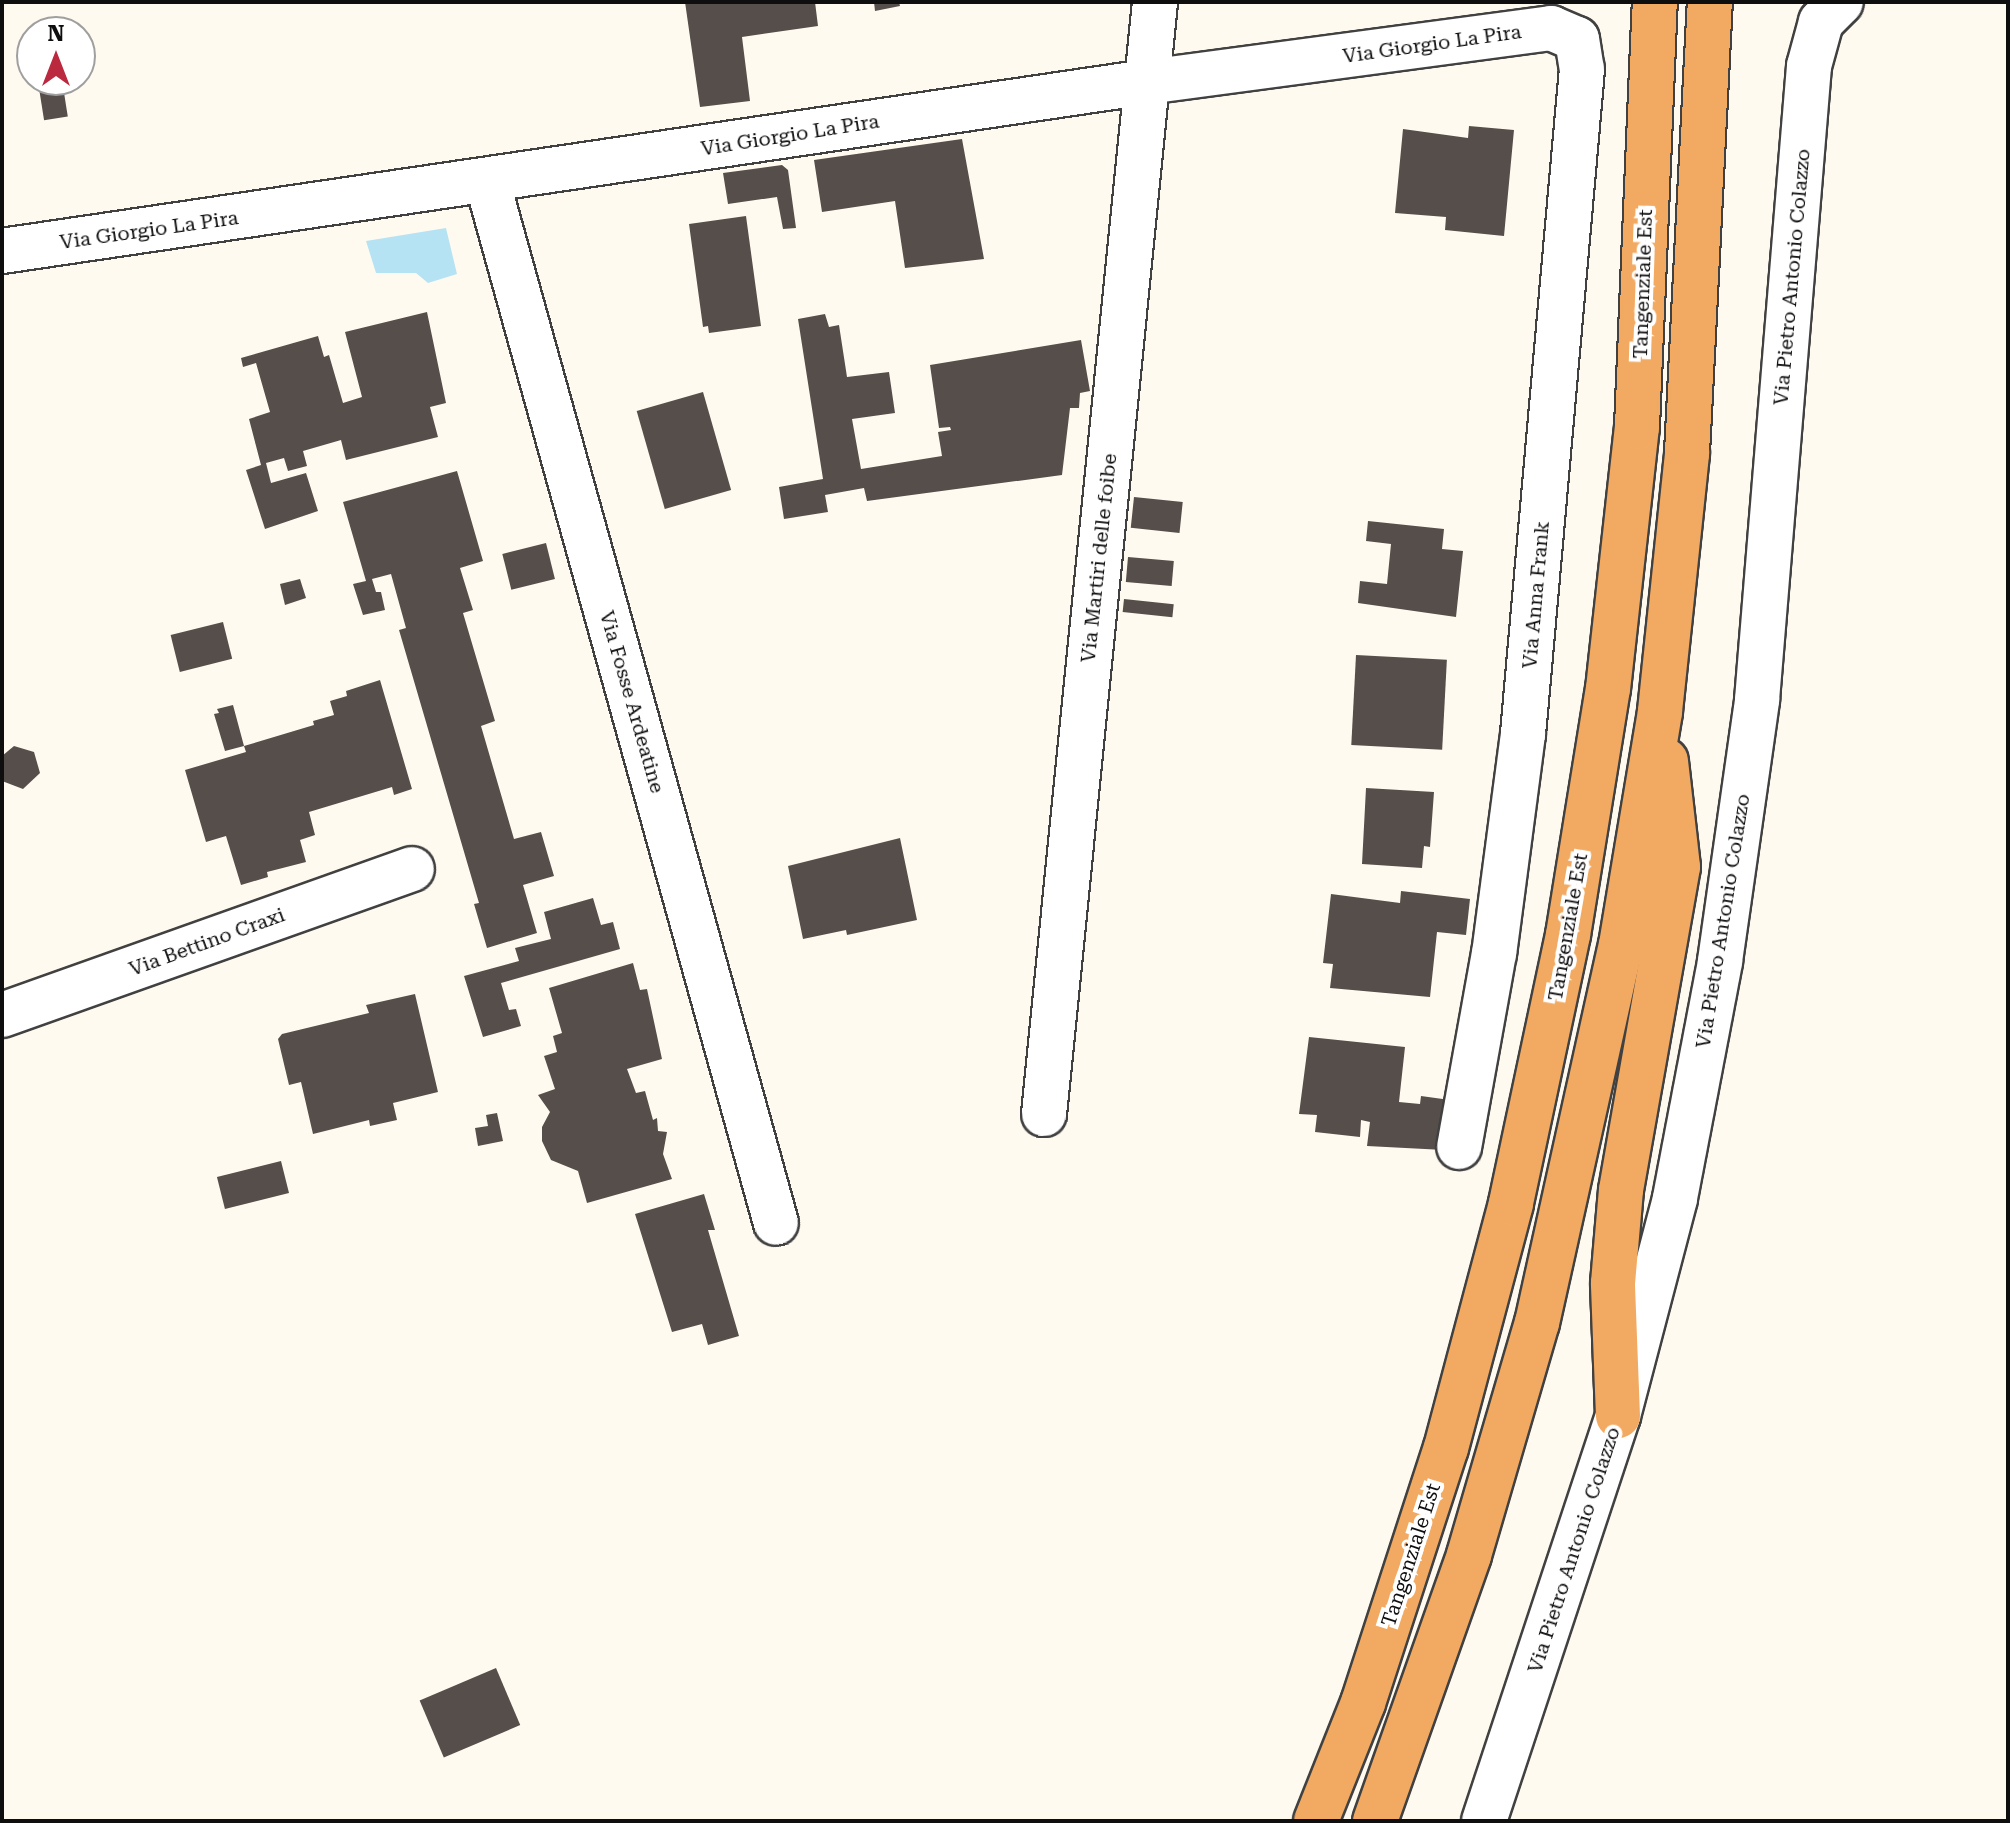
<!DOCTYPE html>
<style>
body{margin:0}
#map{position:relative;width:2010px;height:1823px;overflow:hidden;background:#fffaef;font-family:"Roboto Serif",serif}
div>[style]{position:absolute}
.water>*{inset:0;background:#b5e3f4}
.building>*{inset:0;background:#564e4b;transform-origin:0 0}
.roads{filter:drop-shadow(2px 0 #414141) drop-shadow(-2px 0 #414141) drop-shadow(0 2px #414141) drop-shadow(0 -2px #414141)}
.minor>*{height:44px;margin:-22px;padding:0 22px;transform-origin:22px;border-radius:22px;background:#fff}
.trunk>*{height:44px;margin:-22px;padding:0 22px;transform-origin:22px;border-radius:22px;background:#f2aa62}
span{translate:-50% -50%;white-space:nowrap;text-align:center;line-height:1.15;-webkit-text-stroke:8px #fff;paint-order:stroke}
.street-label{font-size:20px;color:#0e0e0e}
.frame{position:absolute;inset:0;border:4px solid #0e0e0e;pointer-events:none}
.north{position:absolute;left:16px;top:16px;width:80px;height:80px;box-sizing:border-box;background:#fff;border:2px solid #9f9f9f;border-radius:50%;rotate:0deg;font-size:22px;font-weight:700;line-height:32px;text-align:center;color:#0e0e0e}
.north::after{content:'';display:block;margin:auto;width:28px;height:36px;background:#bb293f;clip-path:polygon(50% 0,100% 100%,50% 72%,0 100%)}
</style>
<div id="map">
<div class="water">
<div style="clip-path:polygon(446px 228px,457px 274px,428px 283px,416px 273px,376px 273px,366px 241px)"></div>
</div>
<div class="building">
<div style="clip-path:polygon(685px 2px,815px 2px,818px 26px,742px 37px,750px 101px,700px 107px)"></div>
<div style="clip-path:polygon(874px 2px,899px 2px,900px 6px,875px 11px)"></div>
<div style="left:62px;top:80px;width:37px;height:24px;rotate:81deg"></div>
<div style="clip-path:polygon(1469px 126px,1514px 130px,1504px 236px,1445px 230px,1446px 217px,1395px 213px,1403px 129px,1468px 138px)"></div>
<div style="clip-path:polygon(962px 139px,984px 259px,905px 268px,895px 201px,822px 212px,814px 160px)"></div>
<div style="clip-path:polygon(782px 165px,788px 170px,796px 228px,783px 229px,777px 197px,728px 204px,723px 173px)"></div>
<div style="clip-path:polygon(746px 216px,761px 326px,709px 333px,708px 326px,703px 327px,689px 224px)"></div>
<div style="clip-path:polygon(427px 312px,446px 403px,430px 407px,438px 437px,346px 460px,341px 440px,303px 451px,307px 466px,288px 471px,284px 458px,266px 463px,271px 483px,306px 473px,318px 511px,265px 529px,246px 470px,261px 465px,249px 419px,270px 412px,256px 363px,243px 367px,241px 358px,318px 336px,324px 357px,329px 355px,343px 403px,362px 397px,345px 332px)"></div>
<div style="clip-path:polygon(825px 314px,829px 327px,839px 325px,847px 377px,889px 372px,895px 413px,852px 419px,861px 469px,942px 456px,938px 432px,951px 430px,950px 427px,939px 428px,930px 365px,1081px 340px,1090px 391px,1080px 393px,1079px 408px,1070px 408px,1062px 475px,867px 501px,864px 488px,825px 495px,828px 512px,784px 519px,779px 487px,823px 479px,798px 319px)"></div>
<div style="left:703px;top:392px;width:102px;height:69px;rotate:74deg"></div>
<div style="clip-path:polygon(457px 471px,483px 561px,460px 568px,473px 610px,463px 613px,495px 721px,481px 726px,514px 839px,541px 832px,554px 876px,523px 885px,537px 933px,487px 948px,474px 904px,479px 903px,399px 630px,406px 628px,391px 574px,372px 579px,376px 592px,381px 592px,385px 610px,363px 615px,353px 584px,366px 581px,343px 502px)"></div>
<div style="left:1134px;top:497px;width:49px;height:31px;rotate:6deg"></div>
<div style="clip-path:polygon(1368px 521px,1444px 529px,1442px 549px,1463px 551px,1456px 617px,1358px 603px,1360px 581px,1387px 584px,1391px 544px,1366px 541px)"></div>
<div style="left:546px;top:543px;width:37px;height:45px;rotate:76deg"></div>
<div style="left:1128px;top:557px;width:46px;height:25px;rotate:5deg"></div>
<div style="clip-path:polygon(300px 579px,306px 598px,285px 605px,280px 584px)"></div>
<div style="left:1124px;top:599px;width:50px;height:13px;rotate:6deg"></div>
<div style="left:223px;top:622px;width:38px;height:54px;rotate:76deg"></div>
<div style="left:1356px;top:655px;width:91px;height:90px;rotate:3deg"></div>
<div style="clip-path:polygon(380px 680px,412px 789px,394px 795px,392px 787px,309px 812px,315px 835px,300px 840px,306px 862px,267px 872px,268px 877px,241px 885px,226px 836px,206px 842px,185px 770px,246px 752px,244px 746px,314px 725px,313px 721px,334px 715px,330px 701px,347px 696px,346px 691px)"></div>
<div style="clip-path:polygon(233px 705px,244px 746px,225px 751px,214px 714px,219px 713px,217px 709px)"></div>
<div style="clip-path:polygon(14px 746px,34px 752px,40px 773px,23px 789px,2px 781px,2px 756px)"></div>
<div style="clip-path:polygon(1366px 788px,1434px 792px,1430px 847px,1424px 846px,1422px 868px,1362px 864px)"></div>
<div style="clip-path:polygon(900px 838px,917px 920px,847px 935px,846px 930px,803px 939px,788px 866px)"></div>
<div style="clip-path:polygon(1401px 891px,1470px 899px,1466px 935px,1437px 932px,1430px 997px,1330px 988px,1333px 964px,1323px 963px,1331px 894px,1400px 903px)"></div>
<div style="clip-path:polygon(593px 898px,601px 925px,613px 922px,620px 949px,501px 983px,509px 1010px,516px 1009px,521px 1026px,483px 1037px,464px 976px,519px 961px,515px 948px,551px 939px,544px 912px)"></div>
<div style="clip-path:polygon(633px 963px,640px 990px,647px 989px,662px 1059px,627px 1069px,636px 1093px,645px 1091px,653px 1120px,657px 1118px,658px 1131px,667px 1132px,663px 1154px,672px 1179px,587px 1203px,578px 1171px,551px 1160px,542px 1141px,542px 1127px,550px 1112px,538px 1095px,555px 1089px,544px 1056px,557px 1052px,553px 1036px,562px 1033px,549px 988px)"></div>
<div style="clip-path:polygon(415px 994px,438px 1092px,393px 1103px,397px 1120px,370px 1126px,369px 1120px,313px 1134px,301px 1082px,289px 1085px,278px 1039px,282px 1034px,369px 1013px,366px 1005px)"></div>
<div style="clip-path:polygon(1309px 1037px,1405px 1047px,1399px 1102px,1420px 1104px,1421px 1096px,1450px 1100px,1444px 1150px,1367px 1146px,1370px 1122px,1361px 1120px,1360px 1137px,1315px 1132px,1317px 1115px,1299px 1114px)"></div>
<div style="clip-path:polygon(497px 1113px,503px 1141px,478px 1146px,475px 1128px,488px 1126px,486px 1115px)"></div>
<div style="left:281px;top:1161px;width:33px;height:66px;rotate:76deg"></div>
<div style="clip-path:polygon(704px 1194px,715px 1230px,708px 1230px,739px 1336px,708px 1345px,702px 1324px,672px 1332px,635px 1214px)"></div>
<div style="left:496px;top:1668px;width:62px;height:83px;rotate:67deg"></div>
</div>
<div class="roads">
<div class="minor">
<div style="left:487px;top:181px;width:1081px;rotate:74.5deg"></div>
<div style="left:2px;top:251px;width:1157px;rotate:-8.4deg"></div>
<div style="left:1147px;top:82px;width:408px;rotate:-7.6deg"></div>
<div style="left:1551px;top:28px;width:28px;rotate:23deg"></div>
<div style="left:1577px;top:39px;width:30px;rotate:81deg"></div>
<div style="left:1582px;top:69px;width:668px;rotate:95.07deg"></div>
<div style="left:1523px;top:734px;width:221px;rotate:97.5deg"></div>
<div style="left:1494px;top:953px;width:197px;rotate:100.2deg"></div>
<div style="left:2px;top:1015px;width:435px;rotate:-19.6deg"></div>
<div style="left:1044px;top:1114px;width:1118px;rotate:-84.3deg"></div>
<div style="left:1484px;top:1821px;width:427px;rotate:-71.7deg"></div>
<div style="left:1618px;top:1416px;width:225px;rotate:-75.3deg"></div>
<div style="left:1675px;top:1198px;width:241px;rotate:-79.2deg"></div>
<div style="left:1720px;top:961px;width:264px;rotate:-81.9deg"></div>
<div style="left:1757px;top:700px;width:636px;rotate:-85.31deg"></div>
<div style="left:1809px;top:66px;width:46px;rotate:-74.7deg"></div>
<div style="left:1821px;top:22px;width:28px;rotate:-45deg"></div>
</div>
<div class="trunk">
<div style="left:1618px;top:1416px;width:133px;rotate:-92.2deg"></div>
<div style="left:1613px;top:1283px;width:93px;rotate:-85.1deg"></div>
<div style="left:1621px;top:1190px;width:328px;rotate:-80deg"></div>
<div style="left:1678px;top:867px;width:107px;rotate:-96.5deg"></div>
<div style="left:1316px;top:1821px;width:127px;rotate:-68.3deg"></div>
<div style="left:1363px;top:1703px;width:268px;rotate:-72deg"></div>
<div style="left:1446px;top:1448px;width:253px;rotate:-75.1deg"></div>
<div style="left:1511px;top:1203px;width:274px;rotate:-78deg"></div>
<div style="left:1568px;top:935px;width:249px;rotate:-80.8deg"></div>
<div style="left:1608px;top:689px;width:264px;rotate:-83.7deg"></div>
<div style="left:1637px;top:427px;width:425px;rotate:-87.6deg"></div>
<div style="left:1375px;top:1821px;width:282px;rotate:-70.5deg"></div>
<div style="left:1469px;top:1555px;width:242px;rotate:-73.7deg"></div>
<div style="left:1537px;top:1323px;width:387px;rotate:-77.5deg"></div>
<div style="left:1621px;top:945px;width:237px;rotate:-80.5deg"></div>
<div style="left:1660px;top:711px;width:259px;rotate:-84deg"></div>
<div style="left:1687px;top:453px;width:452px;rotate:-87.1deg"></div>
</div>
</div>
<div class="street-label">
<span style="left:1432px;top:44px;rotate:-8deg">Via Giorgio La Pira</span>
<span style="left:790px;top:135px;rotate:-9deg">Via Giorgio La Pira</span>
<span style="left:149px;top:230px;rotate:-8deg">Via Giorgio La Pira</span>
<span style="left:1792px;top:277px;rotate:-85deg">Via Pietro Antonio Colazzo</span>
<span style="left:1643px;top:284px;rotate:-88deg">Tangenziale Est</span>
<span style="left:1099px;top:558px;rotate:-84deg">Via Martiri delle foibe</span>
<span style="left:1536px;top:595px;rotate:-85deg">Via Anna Frank</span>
<span style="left:632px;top:702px;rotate:74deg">Via Fosse Ardeatine</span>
<span style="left:1723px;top:921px;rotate:-81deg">Via Pietro Antonio Colazzo</span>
<span style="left:1568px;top:927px;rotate:-80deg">Tangenziale Est</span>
<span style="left:207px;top:942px;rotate:-20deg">Via Bettino Craxi</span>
<span style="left:1574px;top:1550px;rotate:-72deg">Via Pietro Antonio Colazzo</span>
<span style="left:1411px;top:1555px;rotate:-72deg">Tangenziale Est</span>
</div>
<div class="frame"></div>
<div class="north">N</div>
</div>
